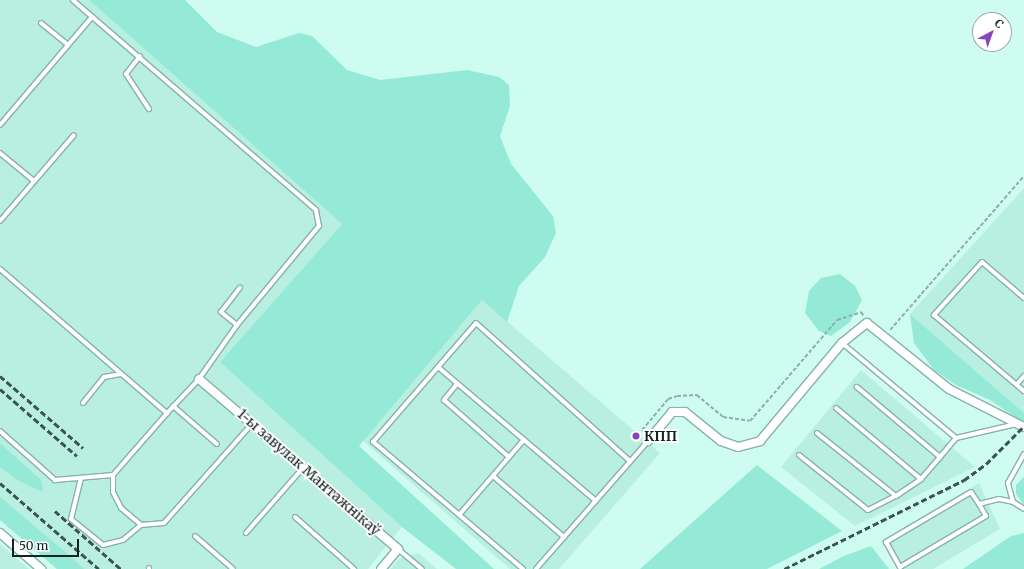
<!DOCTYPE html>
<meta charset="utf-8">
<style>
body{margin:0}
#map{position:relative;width:1024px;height:569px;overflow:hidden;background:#cffcf0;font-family:Merriweather,serif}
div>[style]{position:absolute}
.built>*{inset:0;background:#b9efe1}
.green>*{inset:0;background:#94ead6}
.path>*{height:1.5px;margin-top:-0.75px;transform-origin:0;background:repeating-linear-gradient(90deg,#8db0a7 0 4px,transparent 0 6px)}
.roads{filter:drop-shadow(1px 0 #88b2a7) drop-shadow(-1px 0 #88b2a7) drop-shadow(0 1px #88b2a7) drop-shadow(0 -1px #88b2a7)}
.lane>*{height:4px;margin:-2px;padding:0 2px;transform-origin:2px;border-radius:2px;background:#fff}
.street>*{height:8px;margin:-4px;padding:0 4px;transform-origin:4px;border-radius:4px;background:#fff}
.rail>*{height:2.5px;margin-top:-1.25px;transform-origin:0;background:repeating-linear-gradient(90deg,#3d544e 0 6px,transparent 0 9px)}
.dots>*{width:11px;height:11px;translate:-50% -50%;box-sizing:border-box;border:2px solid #fff;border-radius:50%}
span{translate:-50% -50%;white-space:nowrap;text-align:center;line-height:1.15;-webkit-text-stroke:4px #fff;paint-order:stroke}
.poi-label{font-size:14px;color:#12231f;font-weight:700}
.left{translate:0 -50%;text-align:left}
.street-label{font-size:14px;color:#12231f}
.north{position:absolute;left:972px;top:12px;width:40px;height:40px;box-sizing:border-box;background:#fff;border:1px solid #a0a7a5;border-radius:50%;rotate:41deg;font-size:11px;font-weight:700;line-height:16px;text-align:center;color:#12231f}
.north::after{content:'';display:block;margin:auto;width:14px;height:18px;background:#8546bb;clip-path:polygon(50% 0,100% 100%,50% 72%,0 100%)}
.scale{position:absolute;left:12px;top:539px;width:67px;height:18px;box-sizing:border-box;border:2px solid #12231f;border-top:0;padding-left:5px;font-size:12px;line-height:14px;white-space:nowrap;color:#12231f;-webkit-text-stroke:3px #fff;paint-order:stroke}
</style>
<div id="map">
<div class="built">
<div style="clip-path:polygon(0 0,89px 0,342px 224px,220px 362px,402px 527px,368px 569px,57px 569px,0 520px)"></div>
<div style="clip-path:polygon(1024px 188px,1024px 413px,910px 314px)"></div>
<div style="clip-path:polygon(482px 300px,660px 453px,559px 569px,510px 569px,361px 439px)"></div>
<div style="clip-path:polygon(861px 370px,975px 467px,855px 526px,781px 467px)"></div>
<div style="clip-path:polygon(979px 483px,1000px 529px,933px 569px,898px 569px,881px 541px)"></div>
<div style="clip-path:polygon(0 544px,29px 569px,0 569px)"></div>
<div style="clip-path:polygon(418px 553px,437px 569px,390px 569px,399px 559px)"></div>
</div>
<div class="green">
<div style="clip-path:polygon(89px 0,185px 0,217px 32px,256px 47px,299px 33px,312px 36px,347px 70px,380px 80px,467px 70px,499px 77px,509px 85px,510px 106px,500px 136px,511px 164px,553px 216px,556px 233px,545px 257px,519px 286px,507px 322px,482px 300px,359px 446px,494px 569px,456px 569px,402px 527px,220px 362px,342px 224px)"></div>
<div style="clip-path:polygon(840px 274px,855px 286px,862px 300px,850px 322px,831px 336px,819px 331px,805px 313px,809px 291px,821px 278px)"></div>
<div style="clip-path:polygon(910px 314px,1024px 413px,1024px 423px,990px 400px,956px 385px,934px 370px,914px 343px)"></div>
<div style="clip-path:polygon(0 443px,41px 480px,43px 492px,19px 481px,0 467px)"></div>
<div style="clip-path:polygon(757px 465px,842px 531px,767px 569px,640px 569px)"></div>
<div style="clip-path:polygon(1024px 477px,1024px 505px,1016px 494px,1016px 485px)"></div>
<div style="clip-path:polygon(0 497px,69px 555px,84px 569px,57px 569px,0 520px)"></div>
<div style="clip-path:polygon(1024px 533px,1024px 569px,963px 569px,1011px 536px)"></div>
<div style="clip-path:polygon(871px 546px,889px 569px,819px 569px,844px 556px)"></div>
</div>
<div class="path">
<div style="left:890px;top:330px;width:204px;rotate:-49deg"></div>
<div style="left:644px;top:433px;width:4px;rotate:-124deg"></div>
<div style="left:642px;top:430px;width:40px;rotate:-50deg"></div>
<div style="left:668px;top:399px;width:9px;rotate:-18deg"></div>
<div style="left:677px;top:396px;width:20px;rotate:-3deg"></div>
<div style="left:697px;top:395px;width:34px;rotate:40deg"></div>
<div style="left:723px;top:417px;width:27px;rotate:8deg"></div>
<div style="left:750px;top:421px;width:133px;rotate:-49.3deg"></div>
<div style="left:837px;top:320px;width:25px;rotate:-18deg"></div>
<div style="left:861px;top:312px;width:5px;rotate:53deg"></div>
</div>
<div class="roads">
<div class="lane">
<div style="left:41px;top:23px;width:35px;rotate:39deg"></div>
<div style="left:140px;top:56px;width:23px;rotate:128deg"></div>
<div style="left:126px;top:74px;width:42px;rotate:56.7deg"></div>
<div style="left:0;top:125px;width:142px;rotate:-49.6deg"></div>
<div style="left:0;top:153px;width:44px;rotate:39.5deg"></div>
<div style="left:0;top:221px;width:113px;rotate:-49.3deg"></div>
<div style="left:0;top:269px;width:221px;rotate:40.8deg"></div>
<div style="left:167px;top:413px;width:47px;rotate:-46.7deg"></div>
<div style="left:199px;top:379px;width:66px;rotate:-54.9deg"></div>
<div style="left:237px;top:325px;width:129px;rotate:-50.4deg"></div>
<div style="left:319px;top:226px;width:16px;rotate:-101deg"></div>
<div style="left:316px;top:210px;width:321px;rotate:-139.2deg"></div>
<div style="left:1024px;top:298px;width:55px;rotate:-139.4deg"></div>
<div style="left:982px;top:262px;width:72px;rotate:132.2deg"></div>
<div style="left:934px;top:315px;width:118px;rotate:40.2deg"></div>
<div style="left:237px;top:325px;width:21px;rotate:-141deg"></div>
<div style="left:221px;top:312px;width:31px;rotate:-52deg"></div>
<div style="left:842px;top:343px;width:148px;rotate:39.8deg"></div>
<div style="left:956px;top:438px;width:25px;rotate:130deg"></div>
<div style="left:940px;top:457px;width:109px;rotate:-139.9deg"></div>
<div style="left:438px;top:367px;width:207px;rotate:40.3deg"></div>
<div style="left:457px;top:384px;width:21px;rotate:129deg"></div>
<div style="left:444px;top:400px;width:86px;rotate:41.2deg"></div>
<div style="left:509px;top:457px;width:23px;rotate:-49deg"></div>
<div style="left:1017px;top:384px;width:11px;rotate:-49deg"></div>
<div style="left:83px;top:403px;width:33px;rotate:-51deg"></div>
<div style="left:104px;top:377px;width:17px;rotate:-10deg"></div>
<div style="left:173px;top:406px;width:58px;rotate:40.8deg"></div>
<div style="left:836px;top:408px;width:111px;rotate:39.9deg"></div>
<div style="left:921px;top:479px;width:29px;rotate:-49deg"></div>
<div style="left:0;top:431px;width:74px;rotate:41.7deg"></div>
<div style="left:55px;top:480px;width:58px;rotate:-4.9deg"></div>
<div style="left:113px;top:475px;width:82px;rotate:-48.9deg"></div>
<div style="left:817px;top:433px;width:101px;rotate:38.6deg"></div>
<div style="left:896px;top:496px;width:30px;rotate:-34deg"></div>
<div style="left:956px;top:438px;width:62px;rotate:-13.1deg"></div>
<div style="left:799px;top:455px;width:88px;rotate:38.6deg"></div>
<div style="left:868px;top:510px;width:31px;rotate:-27deg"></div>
<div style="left:113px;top:475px;width:17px;rotate:90deg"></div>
<div style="left:113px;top:492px;width:18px;rotate:63deg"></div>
<div style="left:121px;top:508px;width:26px;rotate:40deg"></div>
<div style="left:141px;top:525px;width:23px;rotate:-5deg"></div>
<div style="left:164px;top:523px;width:132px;rotate:-48.4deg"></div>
<div style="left:493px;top:476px;width:94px;rotate:40.7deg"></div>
<div style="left:81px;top:478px;width:42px;rotate:103.7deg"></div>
<div style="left:71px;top:519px;width:41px;rotate:39.1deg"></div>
<div style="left:103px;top:545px;width:21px;rotate:-14deg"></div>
<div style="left:123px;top:540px;width:23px;rotate:-40deg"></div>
<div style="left:1013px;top:502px;width:20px;rotate:-105deg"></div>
<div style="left:1008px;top:483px;width:33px;rotate:-61deg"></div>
<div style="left:979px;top:504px;width:14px;rotate:-124deg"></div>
<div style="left:971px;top:492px;width:99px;rotate:149.5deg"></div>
<div style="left:886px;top:542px;width:29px;rotate:61deg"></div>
<div style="left:900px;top:567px;width:100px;rotate:-30.7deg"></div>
<div style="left:986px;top:516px;width:14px;rotate:-120deg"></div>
<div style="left:979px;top:504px;width:21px;rotate:-14deg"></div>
<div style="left:999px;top:499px;width:14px;rotate:12deg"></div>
<div style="left:1013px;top:502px;width:13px;rotate:32deg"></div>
<div style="left:459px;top:515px;width:77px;rotate:-49.2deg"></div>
<div style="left:295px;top:517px;width:79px;rotate:41.4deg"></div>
<div style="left:246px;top:533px;width:86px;rotate:-48.8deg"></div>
<div style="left:195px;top:536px;width:50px;rotate:41deg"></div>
<div style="left:398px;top:549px;width:31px;rotate:40deg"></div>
<div style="left:149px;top:568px;width:1px;rotate:90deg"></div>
<div style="left:523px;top:569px;width:197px;rotate:-139.7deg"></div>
<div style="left:373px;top:442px;width:157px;rotate:-49.1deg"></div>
<div style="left:476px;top:323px;width:207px;rotate:41.9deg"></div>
<div style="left:536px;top:569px;width:170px;rotate:-48.8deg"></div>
</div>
<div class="street">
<div style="left:199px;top:379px;width:262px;rotate:40.5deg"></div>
<div style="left:398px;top:549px;width:26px;rotate:130deg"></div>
<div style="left:648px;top:441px;width:38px;rotate:-50deg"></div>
<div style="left:672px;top:412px;width:13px"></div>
<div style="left:685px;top:412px;width:46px;rotate:38.9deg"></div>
<div style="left:721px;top:441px;width:18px;rotate:19deg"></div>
<div style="left:738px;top:447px;width:23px;rotate:-15deg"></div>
<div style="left:760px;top:441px;width:128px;rotate:-50.1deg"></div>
<div style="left:842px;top:343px;width:32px;rotate:-39deg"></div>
<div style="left:867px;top:323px;width:105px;rotate:38.8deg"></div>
<div style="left:949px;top:389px;width:84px;rotate:26.9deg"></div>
<div style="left:0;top:533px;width:55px;rotate:41.3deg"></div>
</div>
</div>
<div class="rail">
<div style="left:0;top:376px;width:110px;rotate:40.9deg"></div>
<div style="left:0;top:389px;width:102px;rotate:41deg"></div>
<div style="left:0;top:483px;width:131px;rotate:41deg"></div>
<div style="left:55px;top:511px;width:88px;rotate:41.3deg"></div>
<div style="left:784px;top:569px;width:201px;rotate:-26.3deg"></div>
<div style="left:964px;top:480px;width:27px;rotate:-36deg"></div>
<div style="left:986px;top:464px;width:54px;rotate:-45deg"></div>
</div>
<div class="dots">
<div style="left:636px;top:436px;background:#8546bb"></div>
</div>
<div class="poi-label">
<span class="left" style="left:644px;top:436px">КПП</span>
</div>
<div class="street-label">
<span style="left:309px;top:472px;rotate:41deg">1-ы завулак Мантажнікаў</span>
</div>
<div class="north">С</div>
<div class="scale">50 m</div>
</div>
